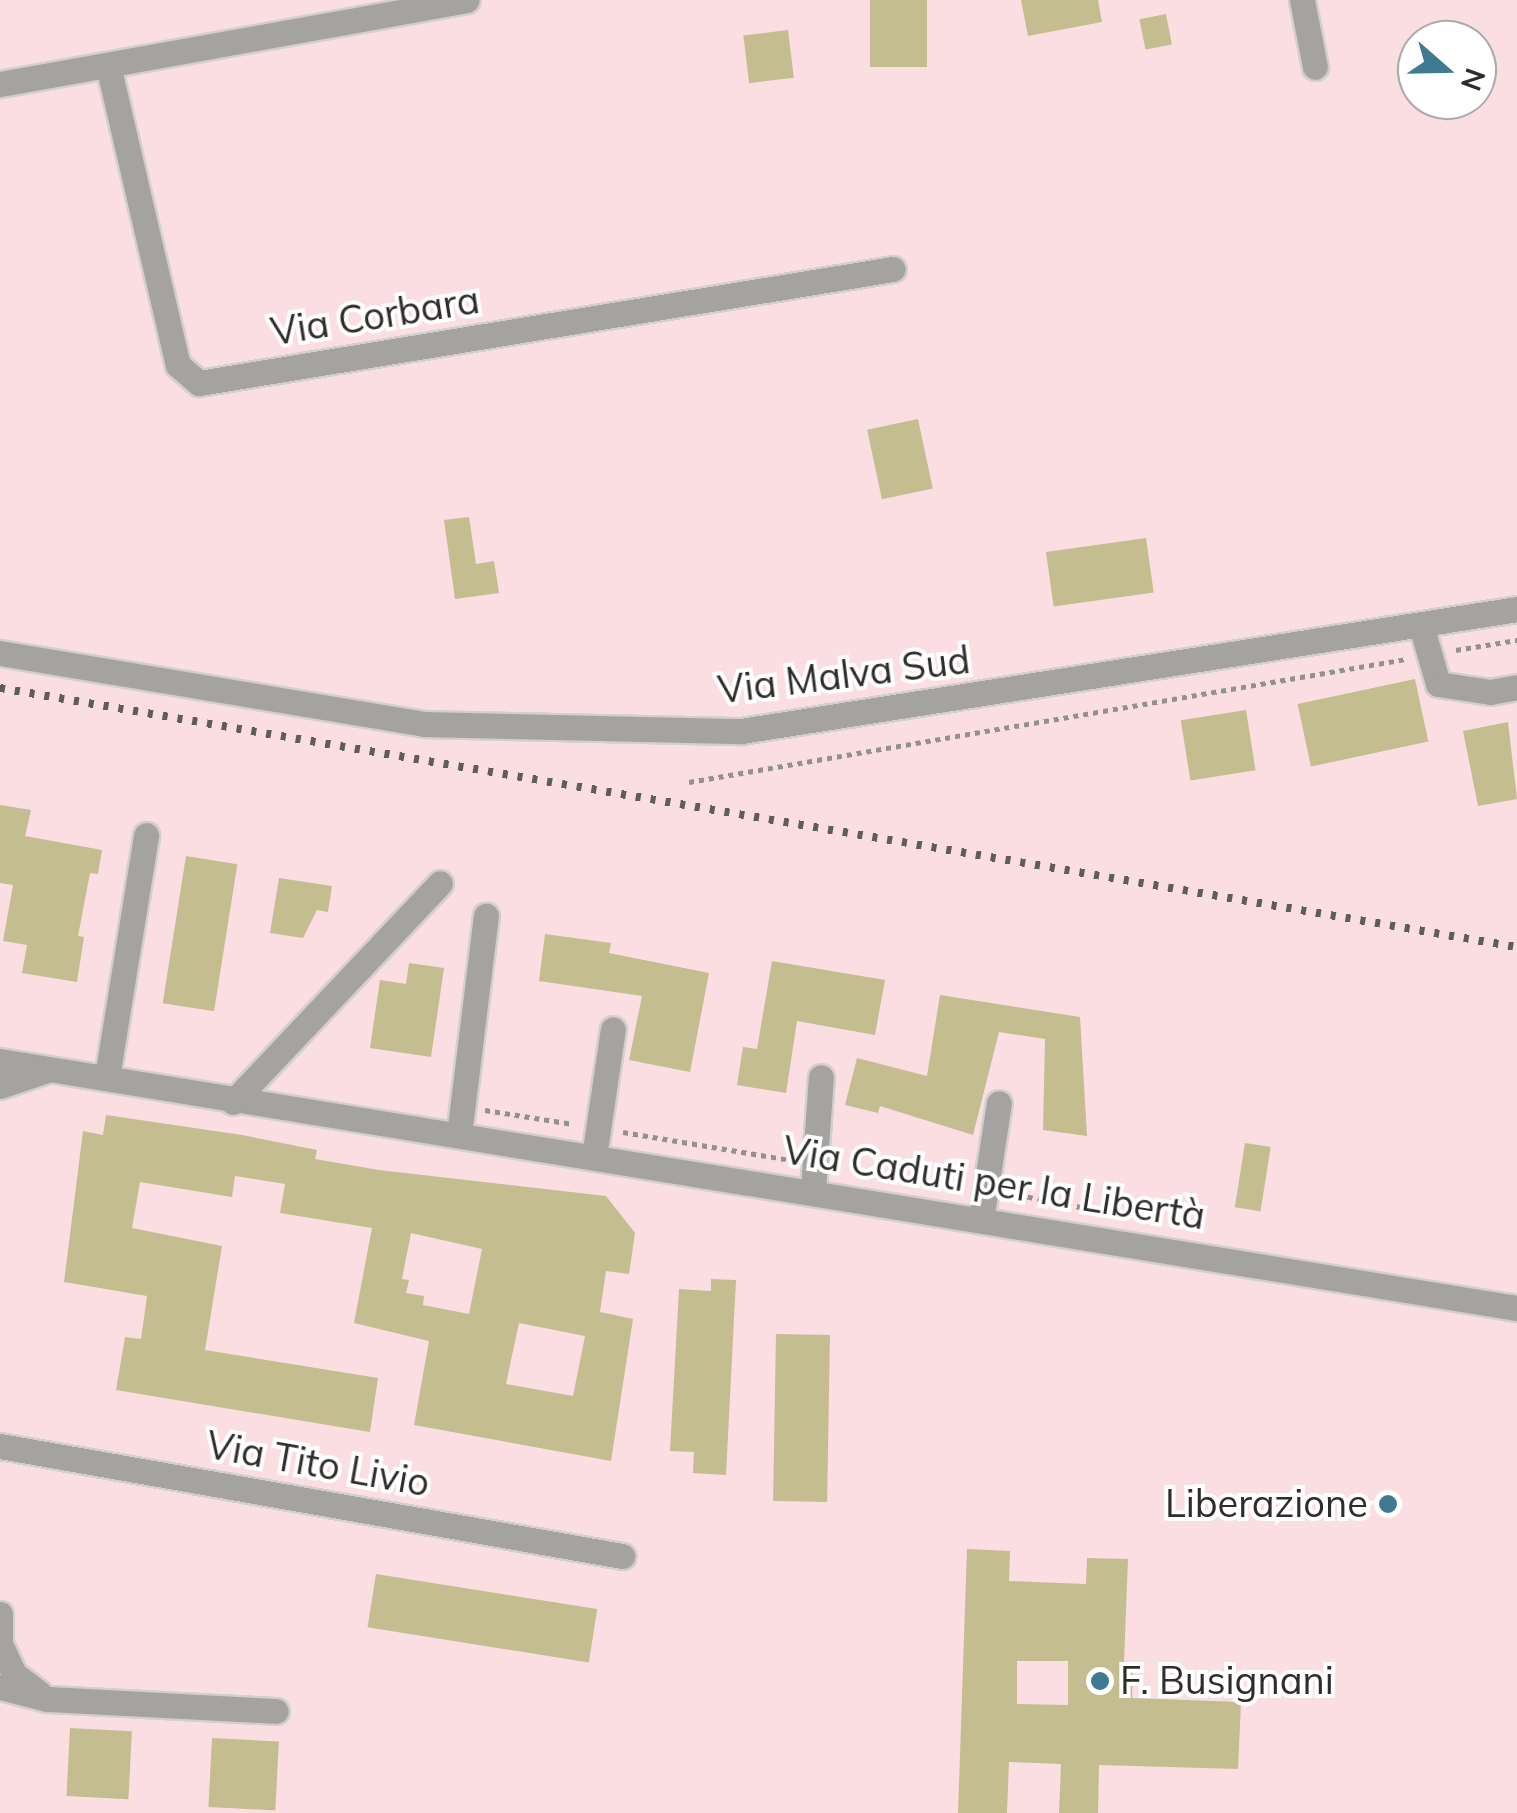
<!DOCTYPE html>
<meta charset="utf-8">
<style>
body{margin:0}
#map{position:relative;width:1517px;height:1813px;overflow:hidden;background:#f6f3ef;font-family:Mulish,sans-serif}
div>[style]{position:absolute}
.green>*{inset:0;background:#fadee2}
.building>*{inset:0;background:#c4bd90;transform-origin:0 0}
.path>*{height:5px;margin-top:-2.5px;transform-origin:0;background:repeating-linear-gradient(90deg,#93918e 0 5px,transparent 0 10px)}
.roads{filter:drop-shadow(2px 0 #d2cfcc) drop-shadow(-2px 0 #d2cfcc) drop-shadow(0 2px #d2cfcc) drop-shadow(0 -2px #d2cfcc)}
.minor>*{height:25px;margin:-12.5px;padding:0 12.5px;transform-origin:12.5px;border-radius:12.5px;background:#a5a2a2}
.rail>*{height:8px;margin-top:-4px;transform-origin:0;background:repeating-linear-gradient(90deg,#5e5d5a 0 5px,transparent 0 15px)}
.dots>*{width:28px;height:28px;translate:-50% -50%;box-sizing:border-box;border:5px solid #fff;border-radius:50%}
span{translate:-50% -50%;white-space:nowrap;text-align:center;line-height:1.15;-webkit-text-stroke:8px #fff;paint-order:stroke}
.street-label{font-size:38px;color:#2e2d2b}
.poi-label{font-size:38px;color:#2e2d2b}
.right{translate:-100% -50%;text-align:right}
.left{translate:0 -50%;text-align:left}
.north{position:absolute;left:1397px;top:20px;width:100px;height:100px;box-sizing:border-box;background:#fff;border:2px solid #ababaa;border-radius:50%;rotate:110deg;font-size:28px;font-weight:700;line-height:40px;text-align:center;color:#2e2d2b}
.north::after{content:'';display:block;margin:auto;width:35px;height:45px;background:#3f7992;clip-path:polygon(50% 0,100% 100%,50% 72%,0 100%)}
</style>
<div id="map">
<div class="green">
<div style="clip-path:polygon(evenodd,0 0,1517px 0,1517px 1813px,0 1813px,0 0,1417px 40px,1477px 40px,1477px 100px,1417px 100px,1417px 40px)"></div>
</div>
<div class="building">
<div style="left:870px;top:0;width:57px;height:67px"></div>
<div style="clip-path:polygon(1021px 0,1098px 0,1102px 22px,1028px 36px)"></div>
<div style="left:1166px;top:14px;width:31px;height:27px;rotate:79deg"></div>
<div style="left:788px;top:30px;width:48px;height:45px;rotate:83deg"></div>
<div style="left:918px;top:419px;width:71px;height:52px;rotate:78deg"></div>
<div style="clip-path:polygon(469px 517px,476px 564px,494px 561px,499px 593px,455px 599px,444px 520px)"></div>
<div style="left:1146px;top:538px;width:55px;height:101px;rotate:82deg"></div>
<div style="left:1415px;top:679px;width:64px;height:120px;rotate:78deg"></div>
<div style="left:1246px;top:710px;width:61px;height:66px;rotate:81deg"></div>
<div style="clip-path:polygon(1508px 722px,1517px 799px,1478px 806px,1463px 731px)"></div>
<div style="clip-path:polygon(0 805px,31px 810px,25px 836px,102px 850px,98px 874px,90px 873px,78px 936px,84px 937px,77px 982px,22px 973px,27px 945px,3px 941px,13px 885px,0 883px)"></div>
<div style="left:186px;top:856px;width:52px;height:149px;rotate:9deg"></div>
<div style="clip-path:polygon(279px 878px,332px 886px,328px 912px,317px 910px,303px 938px,270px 933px)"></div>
<div style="clip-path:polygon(545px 934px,611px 943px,609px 953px,709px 973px,690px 1072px,629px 1060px,642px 996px,539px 981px)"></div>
<div style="clip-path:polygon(772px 961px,885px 980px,875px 1035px,797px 1021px,786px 1093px,737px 1085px,743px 1047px,757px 1049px)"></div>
<div style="clip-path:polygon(409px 963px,444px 968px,431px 1057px,370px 1048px,380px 980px,406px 984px)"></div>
<div style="clip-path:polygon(940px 995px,1080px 1017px,1087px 1136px,1043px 1130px,1045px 1039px,999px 1032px,973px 1135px,880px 1106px,878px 1113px,845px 1105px,857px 1058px,927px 1076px)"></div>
<div style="clip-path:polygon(evenodd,106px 1115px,242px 1135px,317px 1150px,315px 1159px,379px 1170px,606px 1196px,635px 1233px,629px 1274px,606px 1271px,600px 1312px,633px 1319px,611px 1461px,414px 1425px,429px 1341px,354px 1323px,372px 1228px,280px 1213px,285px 1184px,235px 1176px,232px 1197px,140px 1182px,132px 1228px,222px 1246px,205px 1350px,378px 1378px,370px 1432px,116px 1390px,125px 1337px,141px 1339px,147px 1296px,64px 1282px,83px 1131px,103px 1135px,106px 1115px,411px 1233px,482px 1249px,469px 1314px,423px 1305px,424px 1296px,406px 1293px,409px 1280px,402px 1279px,411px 1233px,106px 1115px,519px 1323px,585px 1336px,573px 1396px,506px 1384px,519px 1323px)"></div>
<div style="left:1245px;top:1143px;width:26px;height:65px;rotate:9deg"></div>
<div style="clip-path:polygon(711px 1279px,736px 1280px,726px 1475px,693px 1473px,694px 1452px,670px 1451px,679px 1289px,711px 1291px)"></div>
<div style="left:776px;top:1334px;width:54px;height:167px;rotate:1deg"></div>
<div style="clip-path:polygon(evenodd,967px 1549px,1010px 1551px,1009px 1581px,1086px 1584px,1087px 1558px,1128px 1559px,1124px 1663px,1133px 1663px,1132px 1698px,1241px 1702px,1238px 1769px,1099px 1765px,1098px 1813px,1059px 1813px,1061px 1764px,1009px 1762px,1007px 1813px,958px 1813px,967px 1549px,1017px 1661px,1068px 1661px,1068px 1705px,1017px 1704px,1017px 1661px)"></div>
<div style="left:376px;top:1574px;width:224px;height:54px;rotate:9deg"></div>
<div style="left:70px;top:1728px;width:62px;height:68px;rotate:3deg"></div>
<div style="left:212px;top:1738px;width:67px;height:69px;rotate:3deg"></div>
</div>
<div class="path">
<div style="left:1456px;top:650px;width:62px;rotate:-9.3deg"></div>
<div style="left:689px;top:782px;width:727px;rotate:-9.73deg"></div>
<div style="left:485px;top:1110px;width:89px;rotate:9deg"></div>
<div style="left:623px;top:1132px;width:169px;rotate:9.5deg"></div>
<div style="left:909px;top:1179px;width:55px;rotate:8.4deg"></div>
<div style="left:1008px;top:1193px;width:85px;rotate:10.9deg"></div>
</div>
<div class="roads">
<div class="minor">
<div style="left:1302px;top:0;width:68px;rotate:79deg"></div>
<div style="left:108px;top:65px;width:308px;rotate:76.9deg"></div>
<div style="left:178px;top:365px;width:28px;rotate:41deg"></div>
<div style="left:199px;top:383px;width:703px;rotate:-9.33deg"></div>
<div style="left:0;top:84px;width:474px;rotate:-10.2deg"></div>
<div style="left:1421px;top:625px;width:61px;rotate:73.9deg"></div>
<div style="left:1438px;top:684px;width:53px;rotate:8.7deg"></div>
<div style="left:1490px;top:692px;width:27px;rotate:-10deg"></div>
<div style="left:0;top:653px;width:430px;rotate:9.5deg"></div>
<div style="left:424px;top:724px;width:317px;rotate:1.3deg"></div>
<div style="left:741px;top:731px;width:786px;rotate:-8.93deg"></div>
<div style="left:0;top:1061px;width:1537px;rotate:9.25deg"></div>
<div style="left:107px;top:1077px;width:245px;rotate:-80.8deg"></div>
<div style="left:0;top:1086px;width:50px;rotate:-18.8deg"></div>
<div style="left:233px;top:1102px;width:301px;rotate:-46.6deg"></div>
<div style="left:459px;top:1135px;width:221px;rotate:-83deg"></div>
<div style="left:594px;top:1157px;width:129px;rotate:-81.6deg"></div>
<div style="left:813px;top:1190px;width:113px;rotate:-86deg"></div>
<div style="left:981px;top:1220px;width:118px;rotate:-81.3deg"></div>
<div style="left:0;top:1446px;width:632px;rotate:10.03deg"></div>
<div style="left:0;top:1614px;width:37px;rotate:90deg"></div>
<div style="left:2px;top:1648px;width:29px;rotate:65deg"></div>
<div style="left:14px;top:1674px;width:31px;rotate:37deg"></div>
<div style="left:0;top:1687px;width:49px;rotate:14.3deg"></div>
<div style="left:47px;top:1699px;width:229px;rotate:3deg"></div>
</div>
</div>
<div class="rail">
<div style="left:0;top:688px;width:1539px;rotate:9.69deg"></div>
</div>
<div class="dots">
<div style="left:1388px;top:1504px;background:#3f7992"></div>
<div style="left:1100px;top:1681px;background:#3f7992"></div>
</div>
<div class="street-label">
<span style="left:375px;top:316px;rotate:-9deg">Via Corbara</span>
<span style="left:844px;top:675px;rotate:-7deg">Via Malva Sud</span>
<span style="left:994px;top:1183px;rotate:9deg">Via Caduti per la Libertà</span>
<span style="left:318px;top:1464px;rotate:10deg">Via Tito Livio</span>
</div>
<div class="poi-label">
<span class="right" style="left:1368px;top:1504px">Liberazione</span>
<span class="left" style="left:1120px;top:1681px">F. Busignani</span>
</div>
<div class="north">N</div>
</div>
